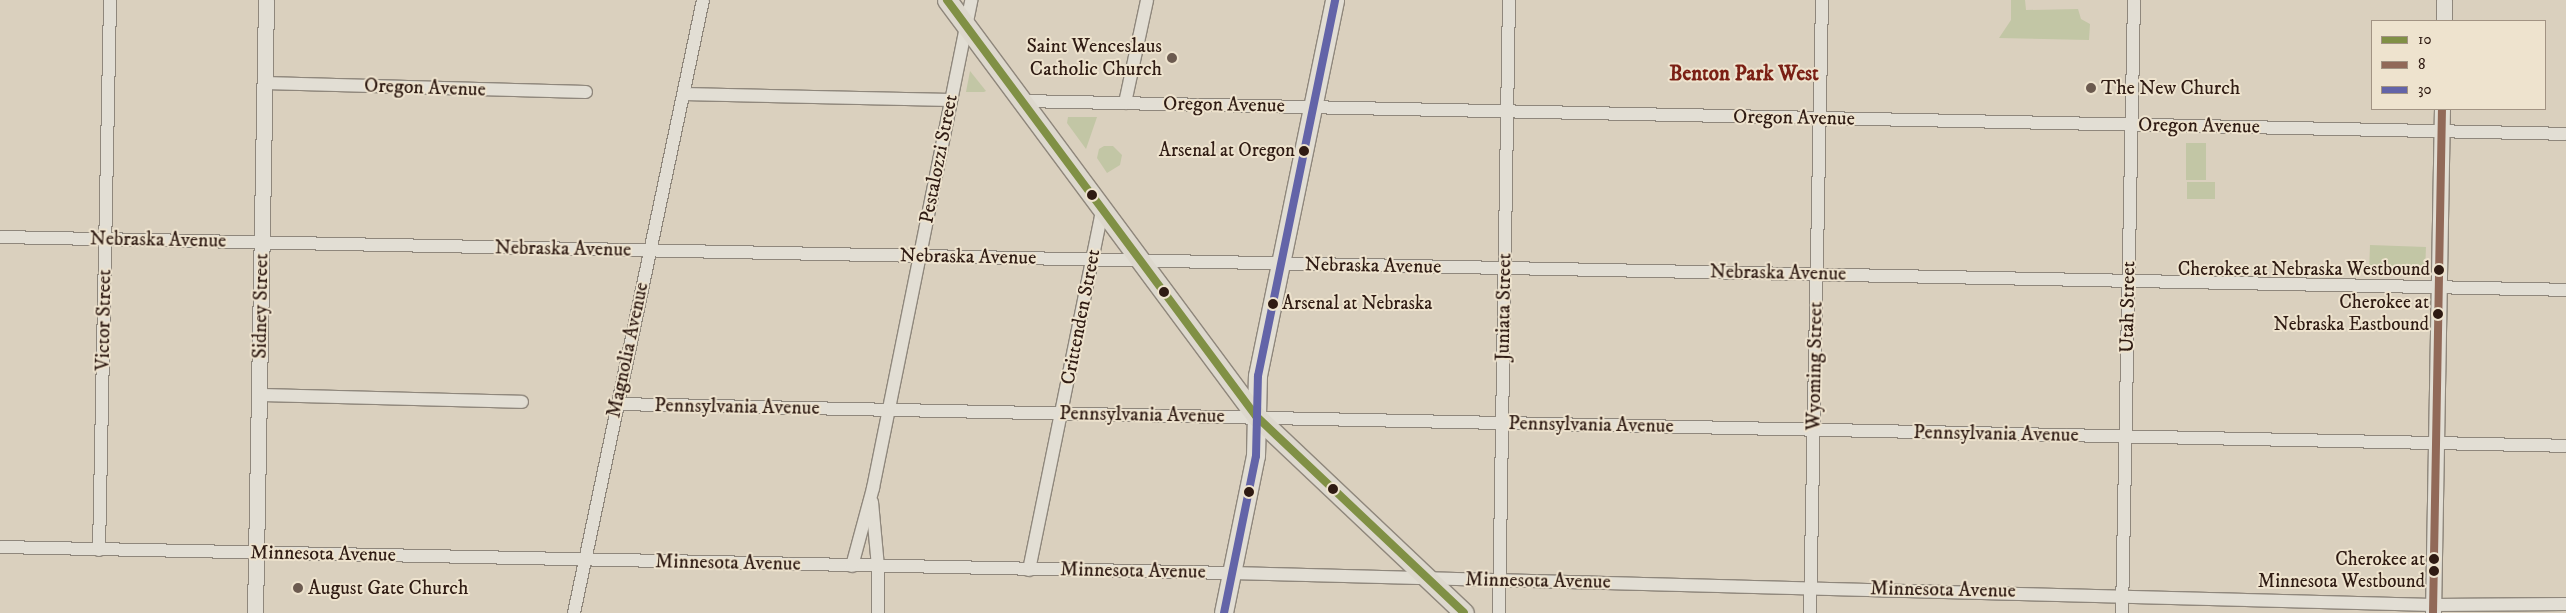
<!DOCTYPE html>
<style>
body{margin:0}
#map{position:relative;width:2566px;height:613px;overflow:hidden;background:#dad0be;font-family:"IM FELL DW Pica",serif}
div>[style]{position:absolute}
.green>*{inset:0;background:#c2c6a5;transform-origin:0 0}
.roads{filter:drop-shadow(1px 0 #8f877c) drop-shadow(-1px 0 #8f877c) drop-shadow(0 1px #8f877c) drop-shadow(0 -1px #8f877c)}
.minor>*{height:12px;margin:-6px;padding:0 6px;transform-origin:6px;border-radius:6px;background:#e2ded4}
.tertiary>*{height:15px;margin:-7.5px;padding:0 7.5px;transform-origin:7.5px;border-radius:7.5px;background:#e2ded4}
.secondary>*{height:18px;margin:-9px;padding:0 9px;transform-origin:9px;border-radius:9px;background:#e2ded4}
.primary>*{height:19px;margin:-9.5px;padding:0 9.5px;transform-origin:9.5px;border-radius:9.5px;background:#ddd8cd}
.bus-1>*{height:8px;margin:-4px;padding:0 4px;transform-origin:4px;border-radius:4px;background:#809045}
.bus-2>*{height:8px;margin:-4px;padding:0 4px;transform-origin:4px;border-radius:4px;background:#916958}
.bus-3>*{height:8px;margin:-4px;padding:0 4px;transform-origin:4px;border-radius:4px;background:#6364a8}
.dots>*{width:14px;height:14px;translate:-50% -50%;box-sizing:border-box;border:2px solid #eee3ce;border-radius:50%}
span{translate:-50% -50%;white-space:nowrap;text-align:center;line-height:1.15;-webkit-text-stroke:4px #eee3ce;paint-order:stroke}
.bus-label{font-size:19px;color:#2f1b13}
.right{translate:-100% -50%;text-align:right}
.left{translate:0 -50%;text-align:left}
.poi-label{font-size:20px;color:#2f1b13}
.street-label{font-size:20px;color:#2f1b13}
.neighbourhood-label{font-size:21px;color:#7a1f14;font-weight:700}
.legend{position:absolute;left:2371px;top:20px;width:175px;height:90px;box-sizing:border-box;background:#eee3ce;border:1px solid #a29383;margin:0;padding:6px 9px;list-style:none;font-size:15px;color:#2f1b13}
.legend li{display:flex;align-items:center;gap:10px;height:25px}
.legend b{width:25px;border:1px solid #a29383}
</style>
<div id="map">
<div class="green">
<div style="clip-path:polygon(2011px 0,2025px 0,2026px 10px,2078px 9px,2081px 19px,2090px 24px,2089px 40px,1999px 38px,2011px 20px)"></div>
<div style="clip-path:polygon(970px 71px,986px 91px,984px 92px,966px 92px)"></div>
<div style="clip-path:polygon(1068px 117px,1097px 117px,1086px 149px,1067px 123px)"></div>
<div style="left:2186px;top:143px;width:20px;height:37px"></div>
<div style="clip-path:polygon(1104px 146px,1113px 146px,1122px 155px,1120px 165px,1107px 173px,1097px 158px,1099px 149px)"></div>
<div style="left:2187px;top:182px;width:28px;height:17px"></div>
<div style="left:2370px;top:245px;width:56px;height:28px;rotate:2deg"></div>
</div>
<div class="roads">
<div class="minor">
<div style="left:265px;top:83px;width:321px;rotate:1.6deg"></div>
<div style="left:684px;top:94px;width:267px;rotate:1.3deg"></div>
<div style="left:1022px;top:101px;width:1544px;rotate:1.22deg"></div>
<div style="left:1125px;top:103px;width:105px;rotate:-77.9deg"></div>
<div style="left:0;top:237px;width:2567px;rotate:1.18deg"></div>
<div style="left:259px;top:395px;width:263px;rotate:1.5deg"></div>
<div style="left:617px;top:404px;width:1949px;rotate:1.23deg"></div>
<div style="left:872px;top:502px;width:65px;rotate:84.7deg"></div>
<div style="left:878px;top:567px;width:46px;rotate:90deg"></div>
<div style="left:0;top:547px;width:1232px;rotate:1.21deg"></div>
<div style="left:1232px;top:573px;width:1201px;rotate:1.53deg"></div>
<div style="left:2433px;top:605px;width:133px;rotate:-0.4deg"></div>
<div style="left:99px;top:550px;width:550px;rotate:-88.85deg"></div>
<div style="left:852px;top:566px;width:81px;rotate:-74.9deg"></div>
<div style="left:873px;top:488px;width:498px;rotate:-78.6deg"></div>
<div style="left:1029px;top:570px;width:365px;rotate:-78.5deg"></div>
<div style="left:574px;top:613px;width:626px;rotate:-78.12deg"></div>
<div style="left:1499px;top:613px;width:613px;rotate:-89.07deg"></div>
<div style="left:1810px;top:613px;width:613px;rotate:-88.88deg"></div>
<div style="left:2122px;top:613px;width:613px;rotate:-88.88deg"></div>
</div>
<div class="tertiary">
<div style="left:2444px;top:21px;width:21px;rotate:-90deg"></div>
<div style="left:255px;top:613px;width:613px;rotate:-88.97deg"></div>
<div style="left:2433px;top:613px;width:504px;rotate:-88.98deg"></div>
</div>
<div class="secondary">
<div style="left:1224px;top:613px;width:160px;rotate:-78.5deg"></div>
<div style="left:1256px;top:456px;width:80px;rotate:-88.6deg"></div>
<div style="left:1258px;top:376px;width:384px;rotate:-78.4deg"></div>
</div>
<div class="primary">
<div style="left:947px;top:0;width:518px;rotate:53.4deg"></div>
<div style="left:1256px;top:416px;width:286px;rotate:43.4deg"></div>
</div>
</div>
<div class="bus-1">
<div style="left:947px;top:0;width:518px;rotate:53.4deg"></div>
<div style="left:1256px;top:416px;width:286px;rotate:43.4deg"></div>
</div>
<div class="bus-2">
<div style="left:2433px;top:613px;width:504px;rotate:-88.98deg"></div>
</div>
<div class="bus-3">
<div style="left:1224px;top:613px;width:160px;rotate:-78.5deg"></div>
<div style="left:1256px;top:456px;width:80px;rotate:-88.6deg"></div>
<div style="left:1258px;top:376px;width:384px;rotate:-78.4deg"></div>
</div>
<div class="dots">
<div style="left:1172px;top:58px;background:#6b5a4f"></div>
<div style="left:2091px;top:88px;background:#6b5a4f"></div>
<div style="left:1304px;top:151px;background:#2f1b13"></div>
<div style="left:1092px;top:195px;background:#2f1b13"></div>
<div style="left:2439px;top:270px;background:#2f1b13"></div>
<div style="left:1164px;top:292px;background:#2f1b13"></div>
<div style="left:1273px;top:304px;background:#2f1b13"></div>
<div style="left:2438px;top:314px;background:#2f1b13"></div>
<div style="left:1333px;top:489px;background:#2f1b13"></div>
<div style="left:1249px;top:492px;background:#2f1b13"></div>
<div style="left:2434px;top:559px;background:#2f1b13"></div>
<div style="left:2434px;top:571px;background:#2f1b13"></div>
<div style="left:298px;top:588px;background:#6b5a4f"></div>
</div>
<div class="bus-label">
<span class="right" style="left:1295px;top:151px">Arsenal at Oregon</span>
<span class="right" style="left:2430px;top:270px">Cherokee at Nebraska Westbound</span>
<span class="right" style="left:2429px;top:314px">Cherokee at<br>Nebraska Eastbound</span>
<span class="left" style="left:1282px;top:304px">Arsenal at Nebraska</span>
<span class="right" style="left:2425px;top:571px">Cherokee at<br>Minnesota Westbound</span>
</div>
<div class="poi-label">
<span class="right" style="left:1162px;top:58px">Saint Wenceslaus<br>Catholic Church</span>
<span class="left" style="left:2101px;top:88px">The New Church</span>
<span class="left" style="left:308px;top:588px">August Gate Church</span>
</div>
<div class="street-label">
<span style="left:425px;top:88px;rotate:2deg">Oregon Avenue</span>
<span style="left:1224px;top:105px;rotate:1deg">Oregon Avenue</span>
<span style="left:1794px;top:118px;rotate:1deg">Oregon Avenue</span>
<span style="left:2199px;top:126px;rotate:1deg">Oregon Avenue</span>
<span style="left:939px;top:159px;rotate:-79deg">Pestalozzi Street</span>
<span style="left:158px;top:240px;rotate:1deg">Nebraska Avenue</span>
<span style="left:563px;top:249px;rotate:1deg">Nebraska Avenue</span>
<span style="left:968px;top:257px;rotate:1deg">Nebraska Avenue</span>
<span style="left:1373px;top:266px;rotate:1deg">Nebraska Avenue</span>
<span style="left:1778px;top:273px;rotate:1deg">Nebraska Avenue</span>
<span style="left:261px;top:306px;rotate:-89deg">Sidney Street</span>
<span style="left:1504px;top:307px;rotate:-89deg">Juniata Street</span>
<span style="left:2128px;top:307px;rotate:-89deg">Utah Street</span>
<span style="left:1081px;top:317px;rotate:-79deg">Crittenden Street</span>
<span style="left:104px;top:320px;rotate:-89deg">Victor Street</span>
<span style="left:628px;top:350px;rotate:-78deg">Magnolia Avenue</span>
<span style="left:1815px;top:366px;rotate:-89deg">Wyoming Street</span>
<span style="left:737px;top:407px;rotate:1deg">Pennsylvania Avenue</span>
<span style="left:1142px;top:415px;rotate:1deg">Pennsylvania Avenue</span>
<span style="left:1591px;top:425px;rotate:1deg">Pennsylvania Avenue</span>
<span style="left:1996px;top:434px;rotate:1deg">Pennsylvania Avenue</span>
<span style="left:323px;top:554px;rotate:1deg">Minnesota Avenue</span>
<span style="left:728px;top:563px;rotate:1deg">Minnesota Avenue</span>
<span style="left:1133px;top:571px;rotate:1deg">Minnesota Avenue</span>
<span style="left:1538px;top:581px;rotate:1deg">Minnesota Avenue</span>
<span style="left:1943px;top:590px;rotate:1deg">Minnesota Avenue</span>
</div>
<div class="neighbourhood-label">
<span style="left:1744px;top:74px">Benton Park West</span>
</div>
<ul class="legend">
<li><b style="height:6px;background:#809045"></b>10</li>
<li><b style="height:6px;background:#916958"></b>8</li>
<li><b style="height:6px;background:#6364a8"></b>30</li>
</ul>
</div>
